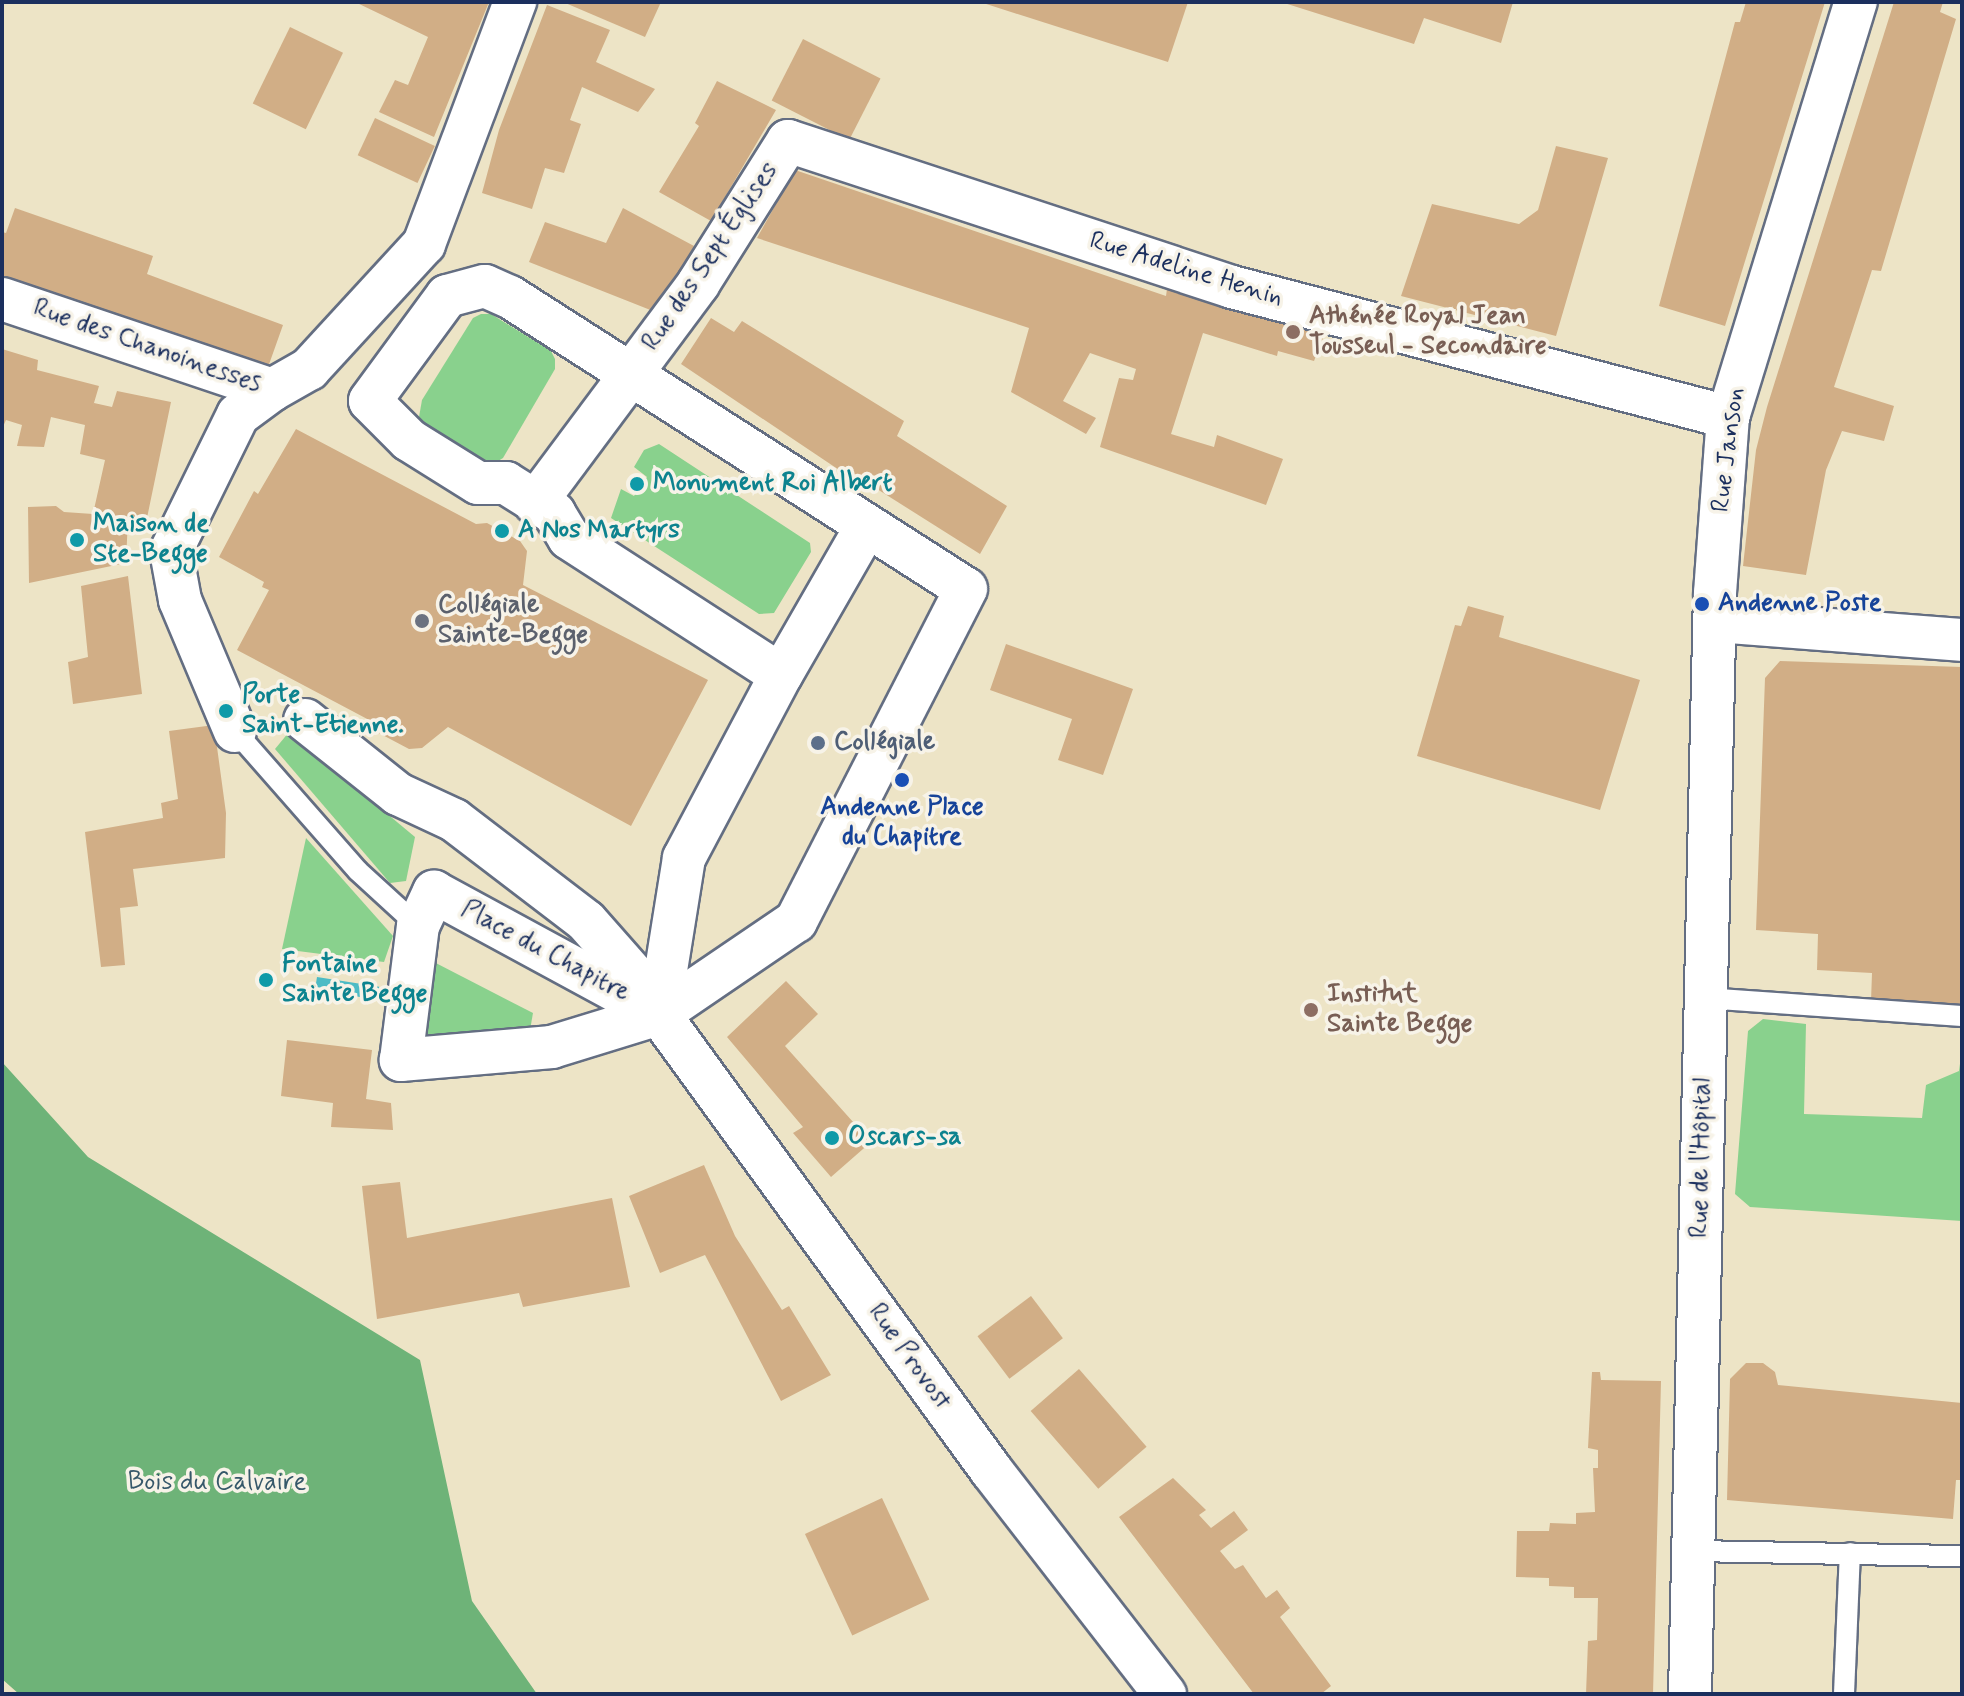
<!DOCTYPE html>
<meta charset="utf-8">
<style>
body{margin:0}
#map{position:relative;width:1964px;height:1696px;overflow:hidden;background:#ede4c6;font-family:Mynerve,sans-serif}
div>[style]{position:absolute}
.green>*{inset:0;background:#89d18d}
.forest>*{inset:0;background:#6eb378}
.water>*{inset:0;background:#4cbbc5;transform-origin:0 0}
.building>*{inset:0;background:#d1ae86;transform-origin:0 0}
.roads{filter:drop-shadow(2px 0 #646e82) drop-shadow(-2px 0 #646e82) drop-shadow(0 2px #646e82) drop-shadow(0 -2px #646e82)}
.lane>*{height:20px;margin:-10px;padding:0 10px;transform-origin:10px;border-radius:10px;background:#fff}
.street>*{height:42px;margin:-21px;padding:0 21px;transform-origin:21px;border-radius:21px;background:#fff}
.dots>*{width:22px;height:22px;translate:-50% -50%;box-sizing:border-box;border:4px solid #f7f3e8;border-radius:50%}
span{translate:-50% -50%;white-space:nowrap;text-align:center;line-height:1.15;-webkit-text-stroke:7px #f7f3e8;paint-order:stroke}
.street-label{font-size:26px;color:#1b2f5e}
.education-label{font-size:26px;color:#785e54;font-weight:700}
.left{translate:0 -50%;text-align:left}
.culture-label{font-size:26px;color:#0d838f;font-weight:700}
.transit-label{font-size:26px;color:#164399;font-weight:700}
.worship-label{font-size:26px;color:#5b616d;font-weight:700}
.service-label{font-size:26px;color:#4e5e75;font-weight:700}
.park-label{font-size:26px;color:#36586a}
.frame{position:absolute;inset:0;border:4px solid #1b2f5e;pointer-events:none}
</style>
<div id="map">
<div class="green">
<div style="clip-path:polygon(481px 314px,491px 314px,551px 351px,555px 359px,555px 369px,503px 458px,490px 466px,424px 426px,419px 417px,422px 400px,473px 318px)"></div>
<div style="clip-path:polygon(659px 444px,810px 543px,811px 552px,774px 613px,759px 614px,611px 518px,621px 489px,634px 496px,647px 477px,634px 467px,644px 450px)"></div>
<div style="clip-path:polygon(289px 732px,415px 837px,406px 881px,390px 883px,275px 749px)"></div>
<div style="clip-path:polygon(306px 838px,393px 936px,384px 962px,282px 949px)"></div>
<div style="clip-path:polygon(430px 960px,533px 1013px,530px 1030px,418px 1051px)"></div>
<div style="clip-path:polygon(1763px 1019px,1806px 1024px,1804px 1114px,1922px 1118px,1926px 1085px,1959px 1071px,1962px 1049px,1962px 1221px,1750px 1207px,1735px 1194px,1748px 1031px)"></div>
</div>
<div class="forest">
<div style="clip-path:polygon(2px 1062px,88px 1157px,420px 1360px,472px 1601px,537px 1694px,19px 1694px,2px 1679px)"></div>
</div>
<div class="water">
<div style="left:317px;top:977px;width:63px;height:13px;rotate:9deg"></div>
</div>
<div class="building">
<div style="clip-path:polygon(355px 2px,489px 2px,434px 137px,379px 112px,395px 80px,408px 85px,428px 37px)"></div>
<div style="clip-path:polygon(563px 2px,661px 2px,645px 37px)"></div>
<div style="clip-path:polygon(980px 2px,1188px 2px,1168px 62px)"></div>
<div style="clip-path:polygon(1281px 2px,1513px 2px,1501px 43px,1424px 18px,1414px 44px)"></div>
<div style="clip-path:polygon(1746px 2px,1825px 2px,1725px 326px,1659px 306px,1735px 22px,1740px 22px)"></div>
<div style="clip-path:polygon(1894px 2px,1943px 2px,1940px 12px,1956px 19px,1881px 271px,1872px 270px,1834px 387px,1894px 406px,1884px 441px,1842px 431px,1826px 470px,1806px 575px,1743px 566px,1756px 450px,1767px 407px)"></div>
<div style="clip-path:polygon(547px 5px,610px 30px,596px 62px,655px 89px,638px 112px,582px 87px,570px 120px,581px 124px,564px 173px,545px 168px,532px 209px,482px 193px,499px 130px)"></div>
<div style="left:290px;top:27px;width:59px;height:85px;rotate:26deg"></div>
<div style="left:803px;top:39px;width:87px;height:69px;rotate:27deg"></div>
<div style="clip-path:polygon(717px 81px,776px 110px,711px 221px,659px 192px,699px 126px,695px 123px)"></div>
<div style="left:375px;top:118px;width:66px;height:41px;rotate:25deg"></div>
<div style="clip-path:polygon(1556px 146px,1608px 158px,1556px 336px,1401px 296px,1432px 204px,1519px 224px,1538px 210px)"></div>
<div style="clip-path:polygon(795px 170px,1166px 296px,1167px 289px,1325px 333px,1314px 361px,1278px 351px,1277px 356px,1203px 333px,1171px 434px,1214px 447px,1217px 435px,1283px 459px,1266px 505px,1100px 447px,1119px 378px,1133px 380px,1136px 369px,1090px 353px,1063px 401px,1096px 418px,1086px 434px,1011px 392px,1029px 328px,757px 238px)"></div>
<div style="clip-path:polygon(15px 208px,153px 256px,147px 274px,283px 325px,267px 370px,2px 279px,2px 232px,6px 233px)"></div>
<div style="clip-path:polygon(623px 208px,694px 246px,658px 313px,529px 262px,545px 222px,606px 243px)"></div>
<div style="clip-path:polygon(711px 318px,734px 332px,742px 321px,904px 421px,897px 436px,1007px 506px,980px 554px,866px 482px,863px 486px,681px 364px)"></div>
<div style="clip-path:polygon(2px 349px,38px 360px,37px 370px,99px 386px,91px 413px,94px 403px,112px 407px,117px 391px,171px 402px,147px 518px,128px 517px,126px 563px,29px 583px,28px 507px,56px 506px,64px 512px,93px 514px,105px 460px,80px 454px,85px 425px,51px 417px,44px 447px,17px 446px,22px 425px,6px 420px,2px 429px)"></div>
<div style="clip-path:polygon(296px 429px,476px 524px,487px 523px,520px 541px,527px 551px,523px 585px,708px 680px,631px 826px,448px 727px,422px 748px,409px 749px,375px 731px,371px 721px,237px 650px,269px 590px,262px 587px,264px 582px,219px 557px,254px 491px,258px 494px)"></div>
<div style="clip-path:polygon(128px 576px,142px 694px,73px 704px,68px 662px,88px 657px,81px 586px)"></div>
<div style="clip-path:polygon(1468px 606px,1504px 616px,1499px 637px,1640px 680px,1600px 810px,1417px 756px,1455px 625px,1461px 626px)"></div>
<div style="clip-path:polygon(1006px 644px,1133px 689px,1103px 775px,1058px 760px,1072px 719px,990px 690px)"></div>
<div style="clip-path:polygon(1780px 661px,1962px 667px,1962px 1006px,1871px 1001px,1872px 973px,1817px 970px,1818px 934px,1756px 930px,1765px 678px)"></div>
<div style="clip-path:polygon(214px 725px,226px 813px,225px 858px,133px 869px,138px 906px,120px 908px,125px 965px,101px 967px,85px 832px,163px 818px,161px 803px,178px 799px,169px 731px)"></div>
<div style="clip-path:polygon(786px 981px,818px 1014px,785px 1046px,871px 1142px,831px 1177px,793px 1133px,803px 1127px,727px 1037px)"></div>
<div style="clip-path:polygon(287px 1040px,372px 1050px,366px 1099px,391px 1103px,393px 1130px,331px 1127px,333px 1103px,281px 1096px)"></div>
<div style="clip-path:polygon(704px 1165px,735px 1236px,782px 1310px,789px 1306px,831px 1375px,781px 1401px,705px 1255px,660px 1273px,629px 1196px)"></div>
<div style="clip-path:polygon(400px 1182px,407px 1238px,612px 1198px,630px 1287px,523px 1307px,519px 1293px,377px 1319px,362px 1186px)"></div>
<div style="left:1031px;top:1296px;width:53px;height:67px;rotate:53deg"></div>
<div style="clip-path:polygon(1746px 1363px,1763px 1363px,1775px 1372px,1778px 1385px,1962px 1403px,1962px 1480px,1956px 1480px,1953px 1519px,1727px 1500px,1730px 1379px)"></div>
<div style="left:1079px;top:1369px;width:103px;height:64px;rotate:49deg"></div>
<div style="clip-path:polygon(1592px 1372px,1600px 1372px,1601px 1380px,1661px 1381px,1653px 1694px,1586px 1694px,1588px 1641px,1597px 1640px,1598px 1598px,1574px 1598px,1574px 1587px,1549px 1586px,1549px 1578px,1516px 1577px,1517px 1531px,1549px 1531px,1550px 1523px,1576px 1524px,1576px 1513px,1595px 1512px,1593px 1468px,1598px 1468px,1598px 1450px,1588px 1448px)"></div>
<div style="clip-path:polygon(1173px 1478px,1206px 1510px,1199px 1515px,1211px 1528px,1234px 1511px,1248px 1530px,1220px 1551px,1235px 1569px,1243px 1565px,1266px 1598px,1277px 1590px,1290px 1608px,1280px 1617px,1331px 1686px,1321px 1694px,1254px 1694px,1119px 1517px)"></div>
<div style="left:882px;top:1498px;width:112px;height:85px;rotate:65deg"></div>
</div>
<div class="roads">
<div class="lane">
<div style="left:235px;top:731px;width:186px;rotate:48.7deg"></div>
<div style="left:358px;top:871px;width:81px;rotate:42.5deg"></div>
<div style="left:1704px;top:998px;width:259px;rotate:4deg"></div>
<div style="left:1694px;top:1551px;width:268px;rotate:1.1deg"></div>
<div style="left:1844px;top:1694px;width:141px;rotate:-87.6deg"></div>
</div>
<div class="street">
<div style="left:447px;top:296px;width:39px;rotate:-15deg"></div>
<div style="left:485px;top:286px;width:27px;rotate:24deg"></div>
<div style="left:510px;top:297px;width:541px;rotate:32.63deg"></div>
<div style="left:966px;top:589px;width:373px;rotate:117.1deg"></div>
<div style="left:796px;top:921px;width:166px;rotate:145.8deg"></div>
<div style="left:447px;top:296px;width:130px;rotate:126.3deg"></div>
<div style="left:370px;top:401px;width:55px;rotate:45deg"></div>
<div style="left:409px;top:440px;width:81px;rotate:31.9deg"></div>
<div style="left:478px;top:483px;width:28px"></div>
<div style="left:506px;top:483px;width:57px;rotate:32deg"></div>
<div style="left:554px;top:513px;width:29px;rotate:59deg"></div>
<div style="left:569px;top:538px;width:252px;rotate:32.9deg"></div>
<div style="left:781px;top:675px;width:171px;rotate:-60.1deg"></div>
<div style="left:2px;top:299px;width:285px;rotate:18.6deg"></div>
<div style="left:272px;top:390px;width:43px;rotate:-29.6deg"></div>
<div style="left:309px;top:369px;width:170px;rotate:-47.4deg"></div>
<div style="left:424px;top:244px;width:259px;rotate:-69.4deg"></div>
<div style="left:535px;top:503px;width:273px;rotate:-53.3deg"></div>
<div style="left:698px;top:284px;width:169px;rotate:-57.8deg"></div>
<div style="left:788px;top:141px;width:467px;rotate:18.2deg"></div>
<div style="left:1232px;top:287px;width:513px;rotate:14.69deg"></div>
<div style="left:1715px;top:621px;width:248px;rotate:4.4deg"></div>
<div style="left:305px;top:720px;width:119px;rotate:38.5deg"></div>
<div style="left:398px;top:794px;width:62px;rotate:24.9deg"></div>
<div style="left:454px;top:820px;width:166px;rotate:37.4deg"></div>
<div style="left:586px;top:921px;width:103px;rotate:48.6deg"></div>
<div style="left:654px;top:998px;width:17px;rotate:73deg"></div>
<div style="left:659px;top:1014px;width:564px;rotate:53.94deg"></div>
<div style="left:991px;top:1470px;width:284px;rotate:52.2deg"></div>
<div style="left:235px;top:731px;width:142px;rotate:-112.8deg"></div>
<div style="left:180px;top:600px;width:50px;rotate:-100.4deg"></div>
<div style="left:171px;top:551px;width:152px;rotate:-63.8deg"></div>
<div style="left:238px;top:415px;width:42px;rotate:-36.3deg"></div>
<div style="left:434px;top:892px;width:256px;rotate:28.5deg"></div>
<div style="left:659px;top:1014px;width:112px;rotate:162.9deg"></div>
<div style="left:552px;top:1047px;width:152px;rotate:175.1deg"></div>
<div style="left:401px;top:1060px;width:135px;rotate:-82.8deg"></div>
<div style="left:418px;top:926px;width:38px;rotate:-65deg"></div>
<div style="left:659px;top:1014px;width:158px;rotate:-80.9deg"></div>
<div style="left:684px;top:858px;width:207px;rotate:-62.1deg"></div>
<div style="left:1690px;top:1694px;width:1101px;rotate:-88.7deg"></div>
<div style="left:1715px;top:593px;width:176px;rotate:-85.8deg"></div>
<div style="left:1728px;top:417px;width:434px;rotate:-72.9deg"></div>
</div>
</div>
<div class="dots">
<div style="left:1293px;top:332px;background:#8d6e63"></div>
<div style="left:637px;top:484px;background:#0f9aa8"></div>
<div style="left:502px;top:531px;background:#0f9aa8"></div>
<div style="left:77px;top:540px;background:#0f9aa8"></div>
<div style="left:1702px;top:604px;background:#1a4fb4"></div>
<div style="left:422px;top:621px;background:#6b7280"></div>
<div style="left:226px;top:711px;background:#0f9aa8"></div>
<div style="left:818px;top:743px;background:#5c6f8a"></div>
<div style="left:902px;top:780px;background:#1a4fb4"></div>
<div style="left:266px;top:980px;background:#0f9aa8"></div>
<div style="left:1311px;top:1010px;background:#8d6e63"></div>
<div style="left:832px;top:1138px;background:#0f9aa8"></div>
</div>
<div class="street-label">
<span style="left:711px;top:257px;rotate:-56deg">Rue des Sept Églises</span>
<span style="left:1186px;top:270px;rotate:17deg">Rue Adeline Henin</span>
<span style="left:147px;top:347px;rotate:19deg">Rue des Chanoinesses</span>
<span style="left:1729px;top:450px;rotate:-83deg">Rue Janson</span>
<span style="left:545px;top:952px;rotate:28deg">Place du Chapitre</span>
<span style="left:1702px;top:1158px;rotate:-89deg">Rue de l'Hôpital</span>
<span style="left:909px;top:1357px;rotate:54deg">Rue Provost</span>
</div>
<div class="education-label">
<span class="left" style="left:1309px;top:332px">Athénée Royal Jean<br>Tousseul - Secondaire</span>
<span class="left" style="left:1327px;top:1010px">Institut<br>Sainte Begge</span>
</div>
<div class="culture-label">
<span class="left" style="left:653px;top:484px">Monument Roi Albert</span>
<span class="left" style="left:93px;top:540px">Maison de<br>Ste-Begge</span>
<span class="left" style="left:518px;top:531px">A Nos Martyrs</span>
<span class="left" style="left:242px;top:711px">Porte<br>Saint-Etienne.</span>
<span class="left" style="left:282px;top:980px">Fontaine<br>Sainte Begge</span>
<span class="left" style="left:848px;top:1138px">Oscars-sa</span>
</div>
<div class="transit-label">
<span class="left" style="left:1718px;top:604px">Andenne Poste</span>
<span style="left:902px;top:823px">Andenne Place<br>du Chapitre</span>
</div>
<div class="worship-label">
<span class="left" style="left:438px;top:621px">Collégiale<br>Sainte-Begge</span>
</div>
<div class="service-label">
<span class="left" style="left:834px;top:743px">Collégiale</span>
</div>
<div class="park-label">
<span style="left:217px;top:1483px">Bois du Calvaire</span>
</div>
<div class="frame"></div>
</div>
